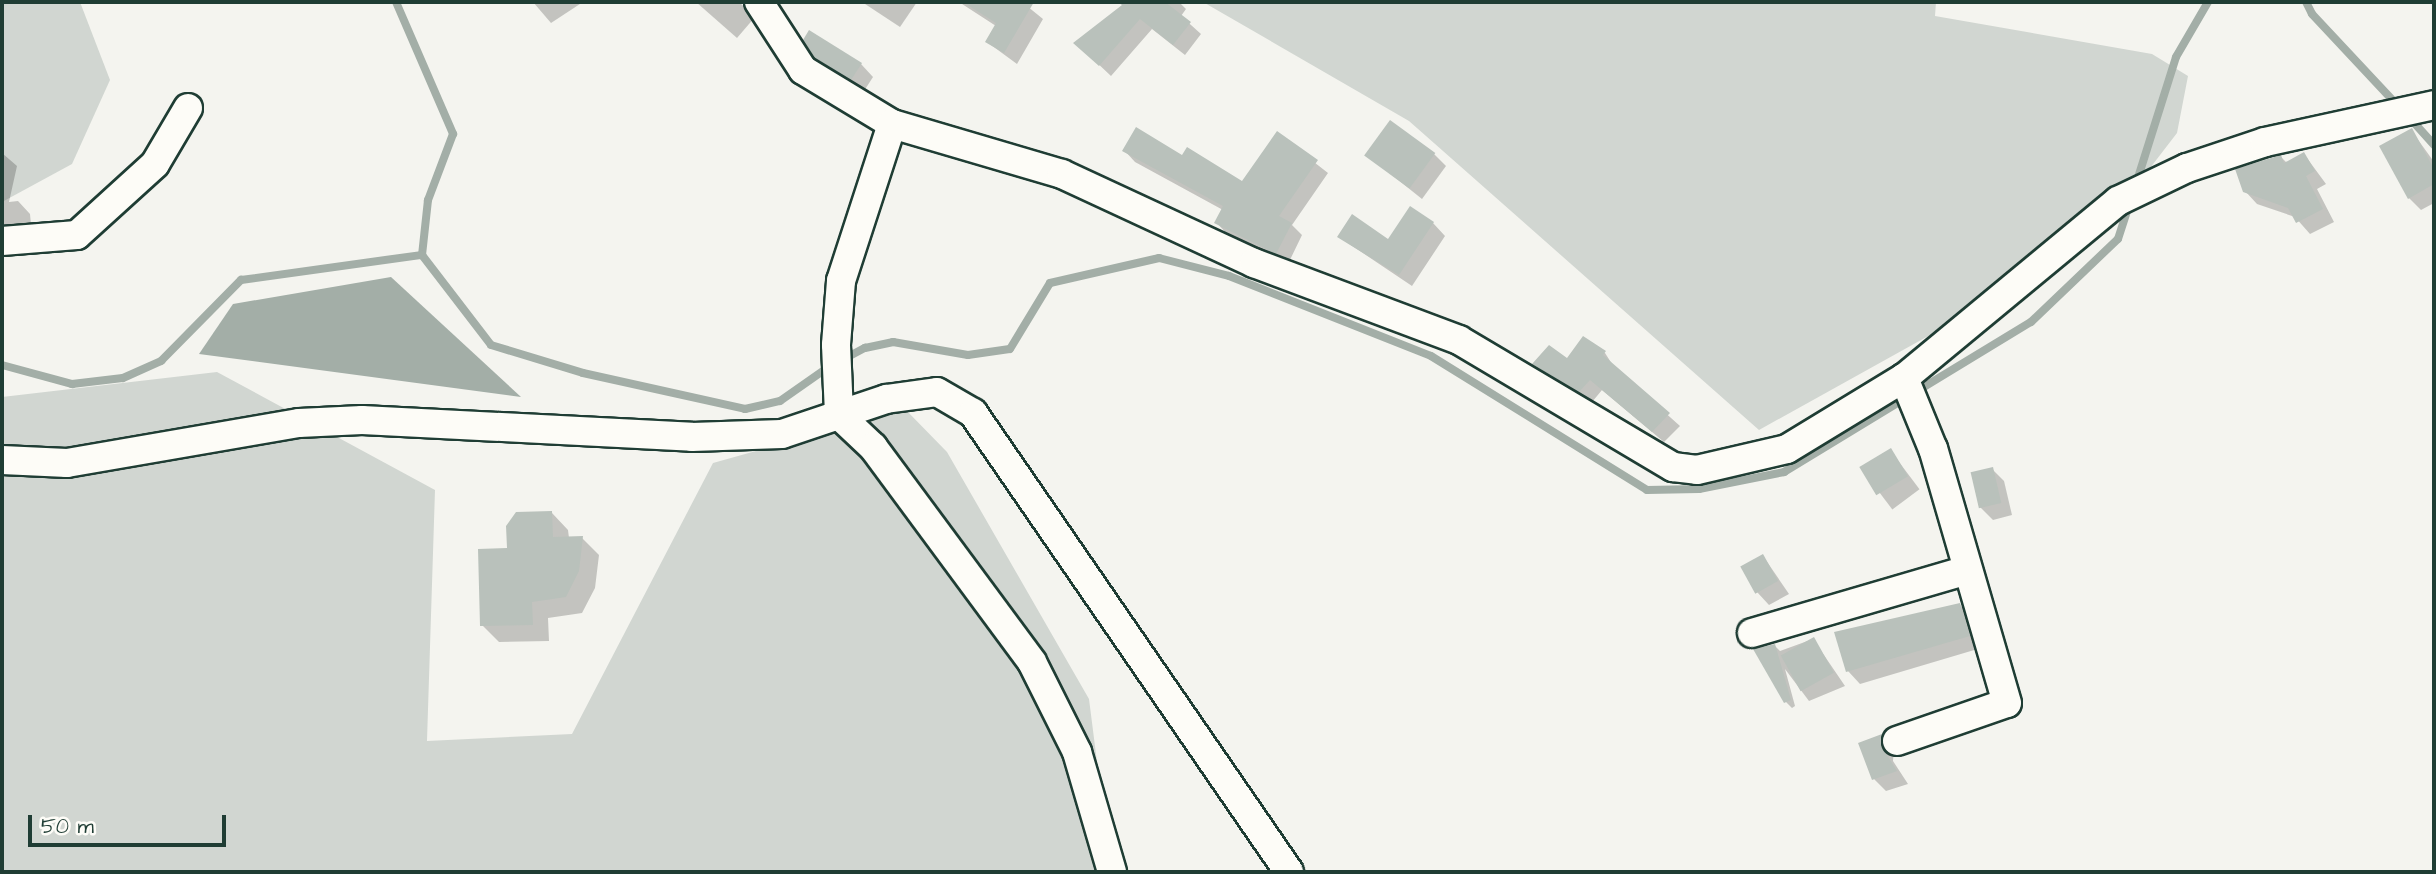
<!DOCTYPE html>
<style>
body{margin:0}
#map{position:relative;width:2436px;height:874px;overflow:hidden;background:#f4f4ef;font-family:"Architects Daughter",sans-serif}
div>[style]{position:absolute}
.green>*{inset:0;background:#d1d6d1}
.water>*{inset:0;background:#a3aea7}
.shadow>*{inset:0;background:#0003;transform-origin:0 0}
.stream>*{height:8px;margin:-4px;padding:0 4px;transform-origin:4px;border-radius:4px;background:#a3aea7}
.building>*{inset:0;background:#b9c1bb;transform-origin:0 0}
.roads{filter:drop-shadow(2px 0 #1f3d34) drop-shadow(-2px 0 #1f3d34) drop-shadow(0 2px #1f3d34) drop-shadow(0 -2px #1f3d34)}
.minor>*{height:28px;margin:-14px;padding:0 14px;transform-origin:14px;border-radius:14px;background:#fdfcf7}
span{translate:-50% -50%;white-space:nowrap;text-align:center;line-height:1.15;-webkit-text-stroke:5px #fdfcf7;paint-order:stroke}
.frame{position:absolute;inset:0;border:4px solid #1f3d34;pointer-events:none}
.scale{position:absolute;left:28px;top:815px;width:198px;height:32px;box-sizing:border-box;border:4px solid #1f3d34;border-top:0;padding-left:9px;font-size:21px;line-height:24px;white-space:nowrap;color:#1f3d34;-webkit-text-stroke:5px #fdfcf7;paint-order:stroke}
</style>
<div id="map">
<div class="green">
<div style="clip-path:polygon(2px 2px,80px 2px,110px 80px,72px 164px,2px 202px)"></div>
<div style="clip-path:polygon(1203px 2px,1936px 2px,1935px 16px,2152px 54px,2188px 76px,2177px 133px,2090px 246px,1759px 430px,1409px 121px)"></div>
<div style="clip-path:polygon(217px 372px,435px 490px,427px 741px,572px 734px,713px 463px,905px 409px,947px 452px,1089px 699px,1111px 872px,2px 872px,2px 397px)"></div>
</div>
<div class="water">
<div style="clip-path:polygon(391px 277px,521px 397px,199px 354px,233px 304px)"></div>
</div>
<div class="shadow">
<div style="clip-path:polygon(533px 2px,583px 2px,551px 23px)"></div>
<div style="clip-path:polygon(696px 2px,739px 2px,755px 17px,737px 38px)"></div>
<div style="clip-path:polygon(862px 2px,917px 2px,900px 27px)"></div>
<div style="clip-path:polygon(959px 2px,1022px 2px,1043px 19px,1017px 64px,987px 42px,996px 26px)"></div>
<div style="clip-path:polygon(1130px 2px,1179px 2px,1186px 9px,1181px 16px,1201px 34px,1185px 55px,1152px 29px,1111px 76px,1076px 43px)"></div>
<div style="clip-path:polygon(816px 57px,861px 64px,873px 77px,864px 91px)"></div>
<div style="clip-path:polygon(2411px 130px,2434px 162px,2434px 203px,2421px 210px,2409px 198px)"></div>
<div style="clip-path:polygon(1278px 134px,1328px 173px,1292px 225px,1302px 235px,1288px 264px,1227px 234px,1216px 222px,1223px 210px,1135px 162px,1124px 150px,1183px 158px,1243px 183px)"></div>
<div style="clip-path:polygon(2px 153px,17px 166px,9px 202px,18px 201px,30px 214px,32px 235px,2px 241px)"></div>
<div style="clip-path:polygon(1434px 154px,1446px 166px,1422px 199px,1367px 155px)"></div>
<div style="clip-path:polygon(2304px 154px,2326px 184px,2317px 189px,2334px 222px,2310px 234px,2295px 217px,2257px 204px,2245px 191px,2281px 157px,2287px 163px)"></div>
<div style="clip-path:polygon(1433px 223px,1445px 236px,1412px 286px,1339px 237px,1388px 242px)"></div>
<div style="clip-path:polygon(1583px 339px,1605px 353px,1614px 367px,1680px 426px,1664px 442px,1602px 390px,1592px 402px,1535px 364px,1567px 361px)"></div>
<div style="left:1890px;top:450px;width:49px;height:34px;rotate:53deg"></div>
<div style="clip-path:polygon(1992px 469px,2004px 481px,2012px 515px,1993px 520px,1980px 507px)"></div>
<div style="clip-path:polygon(552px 513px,568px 530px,569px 538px,582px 538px,599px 555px,595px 588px,582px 613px,548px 618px,549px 641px,499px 642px,482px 625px,508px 550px)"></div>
<div style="clip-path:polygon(1763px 556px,1789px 594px,1769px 605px,1757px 592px)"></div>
<div style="clip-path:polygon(1960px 605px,1972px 617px,1981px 648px,1860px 684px,1848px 671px)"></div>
<div style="clip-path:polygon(1813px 639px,1845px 686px,1809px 701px,1785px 669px,1795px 706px,1792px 708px,1786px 702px,1775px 646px,1780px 651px)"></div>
<div style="clip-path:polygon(1882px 736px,1894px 748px,1893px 761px,1908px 784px,1886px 791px,1874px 779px)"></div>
</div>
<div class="stream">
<div style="left:396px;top:2px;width:144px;rotate:66.6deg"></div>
<div style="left:453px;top:134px;width:71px;rotate:110.7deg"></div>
<div style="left:428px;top:200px;width:55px;rotate:96.2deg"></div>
<div style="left:422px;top:255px;width:113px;rotate:52.5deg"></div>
<div style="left:491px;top:345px;width:96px;rotate:16.9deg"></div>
<div style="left:583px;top:373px;width:166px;rotate:12.5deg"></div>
<div style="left:745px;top:409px;width:36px;rotate:-13deg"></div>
<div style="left:780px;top:401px;width:61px;rotate:-35deg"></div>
<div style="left:2306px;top:2px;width:13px;rotate:63deg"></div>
<div style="left:2312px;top:14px;width:127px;rotate:46.9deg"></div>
<div style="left:2408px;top:116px;width:39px;rotate:48deg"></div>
<div style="left:2136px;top:184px;width:133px;rotate:-72.5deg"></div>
<div style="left:2176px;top:57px;width:64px;rotate:-59.8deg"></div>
<div style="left:842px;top:360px;width:26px;rotate:-28deg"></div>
<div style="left:865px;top:348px;width:29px;rotate:-12deg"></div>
<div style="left:893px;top:342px;width:76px;rotate:9.8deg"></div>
<div style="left:968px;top:355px;width:42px;rotate:-8.1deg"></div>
<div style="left:1010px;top:349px;width:77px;rotate:-58.8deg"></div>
<div style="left:1050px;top:283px;width:112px;rotate:-12.9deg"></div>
<div style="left:1159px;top:258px;width:72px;rotate:14.4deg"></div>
<div style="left:1229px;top:276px;width:217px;rotate:21.6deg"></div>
<div style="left:1431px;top:356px;width:254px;rotate:31.8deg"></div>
<div style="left:1647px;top:490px;width:52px;rotate:-1.1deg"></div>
<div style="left:1699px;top:489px;width:87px;rotate:-11.3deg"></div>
<div style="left:1784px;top:472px;width:289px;rotate:-31.3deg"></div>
<div style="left:2031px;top:322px;width:120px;rotate:-43.7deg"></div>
<div style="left:2118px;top:239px;width:38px;rotate:-72deg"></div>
<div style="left:2px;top:365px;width:73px;rotate:15.2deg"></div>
<div style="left:72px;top:384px;width:51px;rotate:-6.7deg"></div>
<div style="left:123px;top:378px;width:42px;rotate:-24.1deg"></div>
<div style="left:161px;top:361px;width:114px;rotate:-45.4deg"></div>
<div style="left:241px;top:280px;width:183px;rotate:-7.9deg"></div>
</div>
<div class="building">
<div style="clip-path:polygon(963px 2px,1034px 2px,1004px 53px,985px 42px,996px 23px)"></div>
<div style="clip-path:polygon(1118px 2px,1165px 2px,1191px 22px,1173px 45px,1140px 19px,1099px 66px,1073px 43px,1122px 5px)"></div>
<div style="clip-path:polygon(809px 30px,862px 63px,851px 80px,815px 58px,803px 40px)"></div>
<div style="left:1390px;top:120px;width:56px;height:44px;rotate:36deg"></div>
<div style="clip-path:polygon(1136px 127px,1182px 155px,1187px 147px,1242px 181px,1277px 131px,1318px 160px,1279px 216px,1292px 223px,1276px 254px,1214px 223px,1223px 206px,1122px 151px)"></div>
<div style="clip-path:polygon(2412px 128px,2434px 169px,2434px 184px,2408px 199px,2379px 146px)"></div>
<div style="clip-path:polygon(2304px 152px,2315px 171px,2306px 176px,2323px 209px,2296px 223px,2288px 208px,2243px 192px,2235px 169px,2281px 155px,2284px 163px)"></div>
<div style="clip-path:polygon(1410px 206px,1434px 222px,1399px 275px,1337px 237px,1352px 214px,1388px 239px)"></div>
<div style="clip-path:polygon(1583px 336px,1606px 351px,1603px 355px,1670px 413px,1652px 432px,1590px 380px,1579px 392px,1532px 364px,1549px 345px,1567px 358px)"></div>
<div style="left:1891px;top:448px;width:33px;height:37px;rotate:59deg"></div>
<div style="left:1993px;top:467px;width:37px;height:23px;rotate:77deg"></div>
<div style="clip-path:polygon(552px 511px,553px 537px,583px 536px,579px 571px,566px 597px,532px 602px,533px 625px,480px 626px,478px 549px,507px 548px,506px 526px,516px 512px)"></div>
<div style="left:1763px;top:554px;width:31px;height:26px;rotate:61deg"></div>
<div style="clip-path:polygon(1960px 603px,1970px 636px,1846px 672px,1834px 632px)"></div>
<div style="left:1814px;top:637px;width:41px;height:38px;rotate:61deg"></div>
<div style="clip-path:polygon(1775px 644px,1791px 700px,1784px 703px,1753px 649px)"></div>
<div style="clip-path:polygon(1882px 734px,1882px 747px,1897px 771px,1872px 780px,1858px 743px)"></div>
</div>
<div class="roads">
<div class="minor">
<div style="left:759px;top:2px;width:81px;rotate:57.1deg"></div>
<div style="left:803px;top:70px;width:104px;rotate:31.2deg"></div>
<div style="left:892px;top:124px;width:177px;rotate:16.4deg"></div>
<div style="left:1062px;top:174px;width:212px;rotate:24.9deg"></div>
<div style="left:1254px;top:263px;width:219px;rotate:20.6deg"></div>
<div style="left:1459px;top:340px;width:249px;rotate:30.7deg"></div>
<div style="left:1673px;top:467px;width:24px;rotate:7deg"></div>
<div style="left:1697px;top:470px;width:92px;rotate:-13.1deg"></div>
<div style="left:1787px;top:449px;width:137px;rotate:-31.3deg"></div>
<div style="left:1904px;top:378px;width:278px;rotate:-39.6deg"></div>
<div style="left:2118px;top:201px;width:76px;rotate:-25.6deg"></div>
<div style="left:2187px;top:168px;width:82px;rotate:-18.4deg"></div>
<div style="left:2265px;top:142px;width:173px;rotate:-12.3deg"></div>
<div style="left:892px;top:124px;width:165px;rotate:108deg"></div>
<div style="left:841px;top:281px;width:64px;rotate:94.5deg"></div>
<div style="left:836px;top:345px;width:70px;rotate:87.5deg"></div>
<div style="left:839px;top:415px;width:47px;rotate:43.3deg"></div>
<div style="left:873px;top:447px;width:267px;rotate:53.5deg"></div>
<div style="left:1032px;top:662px;width:101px;rotate:63.4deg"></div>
<div style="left:1077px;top:752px;width:125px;rotate:73.7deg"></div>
<div style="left:2px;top:241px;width:75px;rotate:-4.6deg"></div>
<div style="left:77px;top:235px;width:105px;rotate:-42.3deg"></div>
<div style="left:155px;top:164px;width:65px;rotate:-59.5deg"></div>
<div style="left:2px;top:460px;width:65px;rotate:2.6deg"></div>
<div style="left:67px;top:463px;width:235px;rotate:-9.8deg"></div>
<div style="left:299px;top:423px;width:63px;rotate:-2.7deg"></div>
<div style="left:362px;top:420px;width:330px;rotate:2.9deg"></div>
<div style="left:692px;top:437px;width:90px;rotate:-1.9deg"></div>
<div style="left:782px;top:434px;width:110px;rotate:-18.6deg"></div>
<div style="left:886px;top:399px;width:51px;rotate:-7.8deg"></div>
<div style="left:937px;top:392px;width:42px;rotate:30.3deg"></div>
<div style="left:973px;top:413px;width:557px;rotate:55.45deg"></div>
<div style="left:1752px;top:633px;width:224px;rotate:-16.3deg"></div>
<div style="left:1897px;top:741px;width:116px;rotate:-19.1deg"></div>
<div style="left:2007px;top:703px;width:265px;rotate:-106.2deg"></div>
<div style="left:1933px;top:449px;width:77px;rotate:-112.2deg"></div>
</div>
</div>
<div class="frame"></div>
<div class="scale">50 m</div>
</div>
